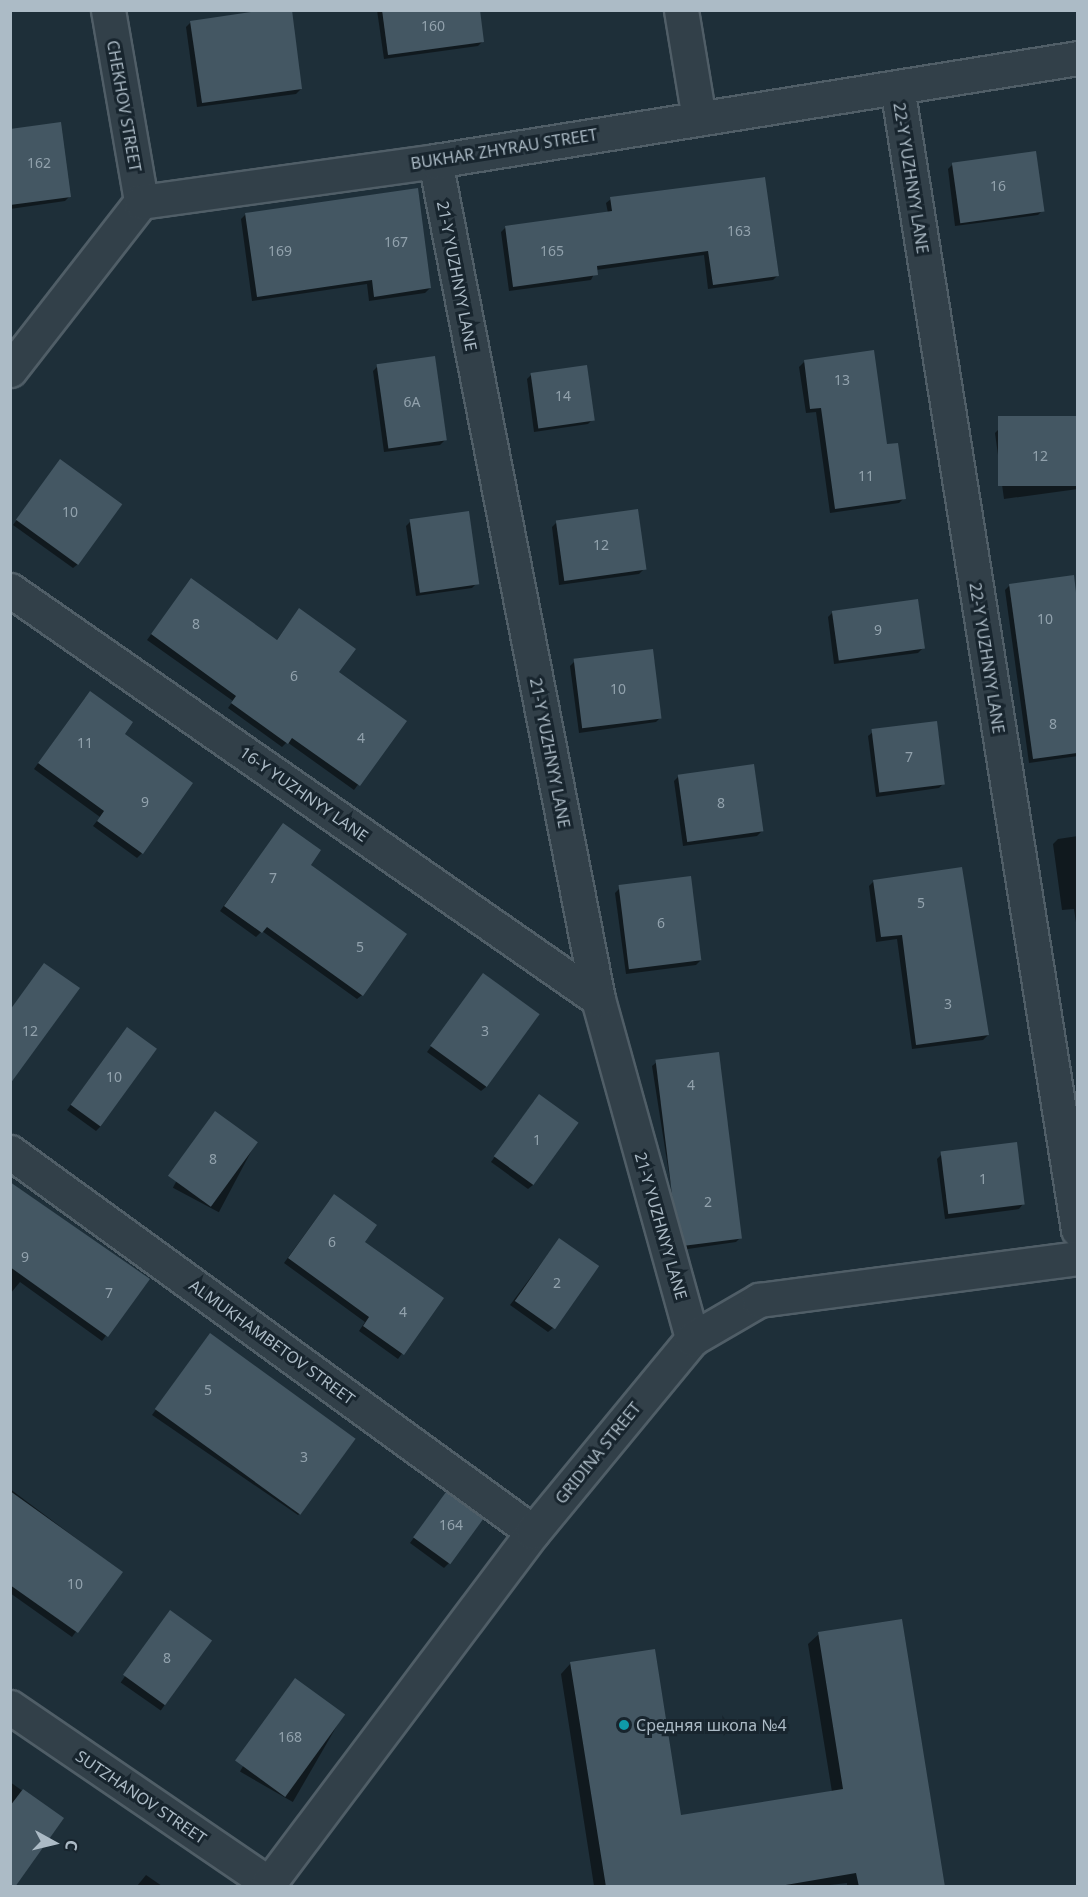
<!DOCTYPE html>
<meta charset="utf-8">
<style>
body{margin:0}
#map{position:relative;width:1088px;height:1897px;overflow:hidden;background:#1e2f39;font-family:"Noto Sans",sans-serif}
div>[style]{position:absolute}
.shadow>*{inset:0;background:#0007;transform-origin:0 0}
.building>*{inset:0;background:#445763;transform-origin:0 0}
.roads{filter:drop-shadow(2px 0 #505e67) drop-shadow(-2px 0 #505e67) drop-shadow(0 2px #505e67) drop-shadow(0 -2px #505e67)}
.street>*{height:33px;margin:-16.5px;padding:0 16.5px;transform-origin:16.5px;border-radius:16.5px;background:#324049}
.dots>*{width:16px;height:16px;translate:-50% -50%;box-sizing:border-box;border:3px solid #18252e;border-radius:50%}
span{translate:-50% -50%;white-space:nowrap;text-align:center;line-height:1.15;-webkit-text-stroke:6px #18252e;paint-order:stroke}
.number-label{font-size:14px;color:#92a2ad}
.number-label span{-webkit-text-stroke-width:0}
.street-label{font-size:16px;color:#acbbc6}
.poi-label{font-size:16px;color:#acbbc6}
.left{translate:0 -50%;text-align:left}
.frame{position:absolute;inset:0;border:12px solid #acbbc6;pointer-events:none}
.north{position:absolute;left:24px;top:1813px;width:60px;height:60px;-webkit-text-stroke:4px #18252e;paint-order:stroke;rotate:98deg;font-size:16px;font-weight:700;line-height:24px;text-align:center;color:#acbbc6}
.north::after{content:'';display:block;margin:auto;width:21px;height:27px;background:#acbbc6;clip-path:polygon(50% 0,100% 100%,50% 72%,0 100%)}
</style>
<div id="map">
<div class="shadow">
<div style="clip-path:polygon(377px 10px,479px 10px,483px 41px,478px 46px,384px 59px)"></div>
<div style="clip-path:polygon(191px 22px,301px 89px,296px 94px,197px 107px,186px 27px)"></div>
<div style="clip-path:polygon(10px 130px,69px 197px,65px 201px,10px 209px)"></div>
<div style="clip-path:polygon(953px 164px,1043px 210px,1038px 215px,955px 226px,948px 169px)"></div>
<div style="clip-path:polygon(611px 199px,778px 275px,773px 280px,708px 289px,704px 255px,596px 270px,591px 280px,509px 291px,501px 232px,506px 227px,608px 213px,606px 203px)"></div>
<div style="clip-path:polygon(246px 214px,430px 288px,425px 293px,369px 301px,367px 284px,252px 301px,241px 219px)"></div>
<div style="clip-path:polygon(804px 362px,886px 446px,904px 498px,899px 503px,830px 513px,816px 412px,806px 413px,799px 367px)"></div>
<div style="clip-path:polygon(378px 366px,445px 440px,440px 445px,384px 452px,373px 371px)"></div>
<div style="clip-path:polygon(532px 374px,593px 419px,588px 424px,534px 432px,527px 379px)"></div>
<div style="clip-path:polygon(1078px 417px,1078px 489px,1004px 499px,995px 433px,1000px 428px)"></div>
<div style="clip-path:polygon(56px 466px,78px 564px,73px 568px,13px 525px)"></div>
<div style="clip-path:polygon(411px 521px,477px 583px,472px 588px,416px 596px,406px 526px)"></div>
<div style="clip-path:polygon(557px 522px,644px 569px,639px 574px,559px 585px,552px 527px)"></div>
<div style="clip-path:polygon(1073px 577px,1078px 612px,1078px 756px,1029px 763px,1005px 590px,1010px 585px)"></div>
<div style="clip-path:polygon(187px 585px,276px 641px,295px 615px,337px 672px,405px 721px,354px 790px,287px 742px,282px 747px,228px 708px,233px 701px,147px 640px)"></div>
<div style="clip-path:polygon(833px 612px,923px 648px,918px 653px,834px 664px,828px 617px)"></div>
<div style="clip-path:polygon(575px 661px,661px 717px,656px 722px,579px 733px,570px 666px)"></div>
<div style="clip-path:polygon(85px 698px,123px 734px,142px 853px,137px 858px,93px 826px,100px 817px,34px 769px)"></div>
<div style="clip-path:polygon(873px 732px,944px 783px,939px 788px,876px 797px,868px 736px)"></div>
<div style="clip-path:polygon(679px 776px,762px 831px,757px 836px,683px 846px,674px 781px)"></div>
<div style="clip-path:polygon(279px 830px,309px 865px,362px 995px,357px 999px,262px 931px,256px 937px,220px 911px)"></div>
<div style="clip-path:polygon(1078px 836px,1078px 936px,1074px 909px,1062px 910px,1053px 844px,1058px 839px)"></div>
<div style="clip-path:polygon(874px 881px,988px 1035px,983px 1040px,912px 1049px,897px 939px,876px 942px,869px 886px)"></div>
<div style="clip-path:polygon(620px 888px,701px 960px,696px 965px,626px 974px,615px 893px)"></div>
<div style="clip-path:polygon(479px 980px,486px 1087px,481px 1091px,427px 1052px)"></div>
<div style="clip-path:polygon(122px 1034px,101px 1126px,96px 1131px,67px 1110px)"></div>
<div style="clip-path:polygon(657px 1062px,741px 1237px,736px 1242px,681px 1250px,652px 1066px)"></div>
<div style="clip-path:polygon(534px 1101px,533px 1185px,528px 1189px,491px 1162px)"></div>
<div style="left:210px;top:1118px;width:52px;height:79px;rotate:28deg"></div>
<div style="clip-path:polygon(942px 1154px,1023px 1204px,1019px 1209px,945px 1219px,937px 1159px)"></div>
<div style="clip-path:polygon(10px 1195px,148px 1279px,102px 1341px,20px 1282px,10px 1294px)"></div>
<div style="clip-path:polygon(329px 1201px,363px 1242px,442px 1299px,398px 1359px,359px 1331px,365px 1322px,284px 1263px)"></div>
<div style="clip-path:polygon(555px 1245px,553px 1328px,548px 1332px,510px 1305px)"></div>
<div style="clip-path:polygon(206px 1340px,303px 1511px,298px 1515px,152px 1415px)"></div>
<div style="clip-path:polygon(10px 1489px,121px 1572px,72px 1637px,10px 1593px)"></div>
<div style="clip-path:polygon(442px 1499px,449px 1563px,444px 1568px,410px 1543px)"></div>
<div style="left:170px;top:1612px;width:49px;height:86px;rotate:35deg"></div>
<div style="clip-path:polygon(819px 1634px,943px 1886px,847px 1886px,847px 1883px,822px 1886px,594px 1886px,561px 1674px,571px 1663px,680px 1817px,832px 1792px,808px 1644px)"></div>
<div style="left:290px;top:1685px;width:61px;height:100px;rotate:30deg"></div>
<div style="clip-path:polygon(10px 1782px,62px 1819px,10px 1872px)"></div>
<div style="clip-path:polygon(146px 1875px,162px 1886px,137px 1886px)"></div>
</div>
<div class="building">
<div style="clip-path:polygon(265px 10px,292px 10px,302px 89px,202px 103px,190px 21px)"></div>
<div style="clip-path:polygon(382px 10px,480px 10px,484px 42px,388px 55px)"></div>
<div style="clip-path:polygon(61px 122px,71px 197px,10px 205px,10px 129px)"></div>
<div style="left:1036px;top:151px;width:61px;height:85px;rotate:82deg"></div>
<div style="clip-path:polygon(765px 177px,779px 276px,713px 285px,708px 251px,597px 266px,598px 275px,513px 287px,505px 226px,612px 211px,610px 197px)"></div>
<div style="clip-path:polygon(418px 188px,431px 288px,374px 297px,372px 280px,257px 297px,245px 213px)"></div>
<div style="clip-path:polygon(874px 350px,887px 444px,898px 443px,906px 499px,835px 509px,821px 408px,810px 409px,804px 360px)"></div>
<div style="left:435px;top:356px;width:85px;height:59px;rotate:82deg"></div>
<div style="left:587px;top:365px;width:56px;height:57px;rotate:82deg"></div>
<div style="left:1077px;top:416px;width:70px;height:79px;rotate:90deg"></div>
<div style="left:60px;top:459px;width:77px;height:75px;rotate:36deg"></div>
<div style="left:638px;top:509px;width:61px;height:83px;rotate:82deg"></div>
<div style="left:469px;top:511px;width:74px;height:60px;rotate:82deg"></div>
<div style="clip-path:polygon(1074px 575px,1077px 601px,1077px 753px,1033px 759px,1009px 584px)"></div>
<div style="clip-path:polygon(191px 578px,277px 640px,299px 608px,356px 649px,339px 672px,407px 721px,360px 786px,292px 738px,288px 744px,231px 703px,236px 696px,151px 634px)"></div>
<div style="left:918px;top:599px;width:50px;height:87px;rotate:82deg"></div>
<div style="left:653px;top:649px;width:70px;height:80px;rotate:83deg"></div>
<div style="clip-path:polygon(90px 691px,133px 722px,125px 734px,193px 783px,143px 854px,97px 821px,104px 811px,38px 763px)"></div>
<div style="left:937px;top:721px;width:64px;height:66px;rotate:83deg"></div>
<div style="left:754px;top:764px;width:68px;height:77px;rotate:82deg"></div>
<div style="clip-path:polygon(283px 823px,321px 850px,311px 865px,407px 934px,363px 996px,267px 927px,262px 933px,224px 906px)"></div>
<div style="clip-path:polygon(962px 867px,989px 1035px,916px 1045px,902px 935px,881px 937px,873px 880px)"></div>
<div style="left:691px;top:876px;width:85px;height:73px;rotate:83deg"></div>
<div style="clip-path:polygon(44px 963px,80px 988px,10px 1084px,10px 1010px)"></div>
<div style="left:483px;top:973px;width:70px;height:90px;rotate:36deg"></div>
<div style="left:127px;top:1027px;width:37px;height:96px;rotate:36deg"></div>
<div style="left:719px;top:1052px;width:188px;height:64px;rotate:83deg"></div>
<div style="left:539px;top:1094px;width:49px;height:77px;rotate:36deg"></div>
<div style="left:215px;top:1111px;width:53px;height:80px;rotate:36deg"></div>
<div style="left:1017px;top:1142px;width:63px;height:77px;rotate:83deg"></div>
<div style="clip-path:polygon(10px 1182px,150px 1279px,108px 1337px,10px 1267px)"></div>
<div style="clip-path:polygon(334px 1194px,377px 1225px,365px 1242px,444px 1298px,404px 1355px,363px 1326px,369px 1317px,288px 1258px)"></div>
<div style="left:559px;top:1238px;width:49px;height:77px;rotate:35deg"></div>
<div style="left:210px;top:1333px;width:180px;height:94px;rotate:36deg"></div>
<div style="clip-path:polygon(10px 1491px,123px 1572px,78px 1633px,10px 1585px)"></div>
<div style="left:446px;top:1492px;width:46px;height:56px;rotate:36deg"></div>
<div style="left:170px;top:1610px;width:52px;height:80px;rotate:36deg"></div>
<div style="clip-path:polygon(902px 1619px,945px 1887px,859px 1887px,856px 1873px,774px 1887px,606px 1887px,570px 1662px,655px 1649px,681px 1815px,843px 1789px,818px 1632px)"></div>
<div style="left:295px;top:1678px;width:62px;height:102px;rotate:36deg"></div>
<div style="clip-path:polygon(23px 1789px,64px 1818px,15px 1887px,10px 1887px,10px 1806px)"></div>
</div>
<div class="roads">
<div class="street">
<div style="left:108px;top:10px;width:195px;rotate:80.2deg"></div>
<div style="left:681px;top:10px;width:110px;rotate:80.6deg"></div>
<div style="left:897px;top:87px;width:1157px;rotate:81deg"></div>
<div style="left:435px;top:161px;width:854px;rotate:78.99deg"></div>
<div style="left:598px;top:999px;width:353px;rotate:74.5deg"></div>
<div style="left:10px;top:370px;width:213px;rotate:-52.1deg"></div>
<div style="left:141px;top:202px;width:297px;rotate:-7.9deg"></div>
<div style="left:435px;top:161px;width:651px;rotate:-9.1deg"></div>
<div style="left:10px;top:590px;width:716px;rotate:34.82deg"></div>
<div style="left:10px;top:1152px;width:646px;rotate:36deg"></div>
<div style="left:10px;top:1707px;width:317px;rotate:34.3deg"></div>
<div style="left:267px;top:1886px;width:443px;rotate:-53.1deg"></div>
<div style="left:533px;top:1532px;width:250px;rotate:-50.5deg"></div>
<div style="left:692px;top:1339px;width:78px;rotate:-30.2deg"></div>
<div style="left:759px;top:1300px;width:322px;rotate:-7.5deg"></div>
</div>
</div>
<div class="dots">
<div style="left:624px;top:1725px;background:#0f9aa8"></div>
</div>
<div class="number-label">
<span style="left:433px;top:26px">160</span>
<span style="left:39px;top:163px">162</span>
<span style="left:998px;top:186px">16</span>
<span style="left:739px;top:231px">163</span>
<span style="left:396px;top:242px">167</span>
<span style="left:280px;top:251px">169</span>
<span style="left:552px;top:251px">165</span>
<span style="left:842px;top:380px">13</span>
<span style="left:563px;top:396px">14</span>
<span style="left:412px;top:402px">6А</span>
<span style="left:1040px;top:456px">12</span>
<span style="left:866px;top:476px">11</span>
<span style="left:70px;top:512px">10</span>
<span style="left:601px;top:545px">12</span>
<span style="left:1045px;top:619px">10</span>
<span style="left:196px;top:624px">8</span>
<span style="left:878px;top:630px">9</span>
<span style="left:294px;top:676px">6</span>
<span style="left:618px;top:689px">10</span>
<span style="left:1053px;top:724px">8</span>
<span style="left:361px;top:738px">4</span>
<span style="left:85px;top:743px">11</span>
<span style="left:909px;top:757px">7</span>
<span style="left:145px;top:802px">9</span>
<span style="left:721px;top:803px">8</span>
<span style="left:273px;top:878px">7</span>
<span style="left:921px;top:903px">5</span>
<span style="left:661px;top:923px">6</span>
<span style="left:360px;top:947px">5</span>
<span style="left:948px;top:1004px">3</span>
<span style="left:30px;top:1031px">12</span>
<span style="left:485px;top:1031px">3</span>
<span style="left:114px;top:1077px">10</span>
<span style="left:691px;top:1085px">4</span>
<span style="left:537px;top:1140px">1</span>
<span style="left:213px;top:1159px">8</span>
<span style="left:983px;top:1179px">1</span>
<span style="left:708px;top:1202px">2</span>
<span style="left:332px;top:1242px">6</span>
<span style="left:25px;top:1257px">9</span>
<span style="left:557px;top:1283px">2</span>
<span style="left:109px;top:1293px">7</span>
<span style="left:403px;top:1312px">4</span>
<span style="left:208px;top:1390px">5</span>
<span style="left:304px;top:1457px">3</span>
<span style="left:451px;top:1525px">164</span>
<span style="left:75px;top:1584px">10</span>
<span style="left:167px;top:1658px">8</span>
<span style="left:290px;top:1737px">168</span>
</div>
<div class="street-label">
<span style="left:124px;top:106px;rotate:80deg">CHEKHOV STREET</span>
<span style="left:504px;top:149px;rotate:-9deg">BUKHAR ZHYRAU STREET</span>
<span style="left:911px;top:178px;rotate:81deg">22-Y YUZHNYY LANE</span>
<span style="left:457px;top:276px;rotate:79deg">21-Y YUZHNYY LANE</span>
<span style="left:987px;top:658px;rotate:81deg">22-Y YUZHNYY LANE</span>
<span style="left:550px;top:753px;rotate:79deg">21-Y YUZHNYY LANE</span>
<span style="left:304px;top:794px;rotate:35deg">16-Y YUZHNYY LANE</span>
<span style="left:661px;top:1226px;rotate:74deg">21-Y YUZHNYY LANE</span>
<span style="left:272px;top:1342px;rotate:36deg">ALMUKHAMBETOV STREET</span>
<span style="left:598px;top:1453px;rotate:-51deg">GRIDINA STREET</span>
<span style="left:141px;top:1797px;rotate:34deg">SUTZHANOV STREET</span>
</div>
<div class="poi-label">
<span class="left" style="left:636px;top:1725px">Средняя школа №4</span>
</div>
<div class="frame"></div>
<div class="north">С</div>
</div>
